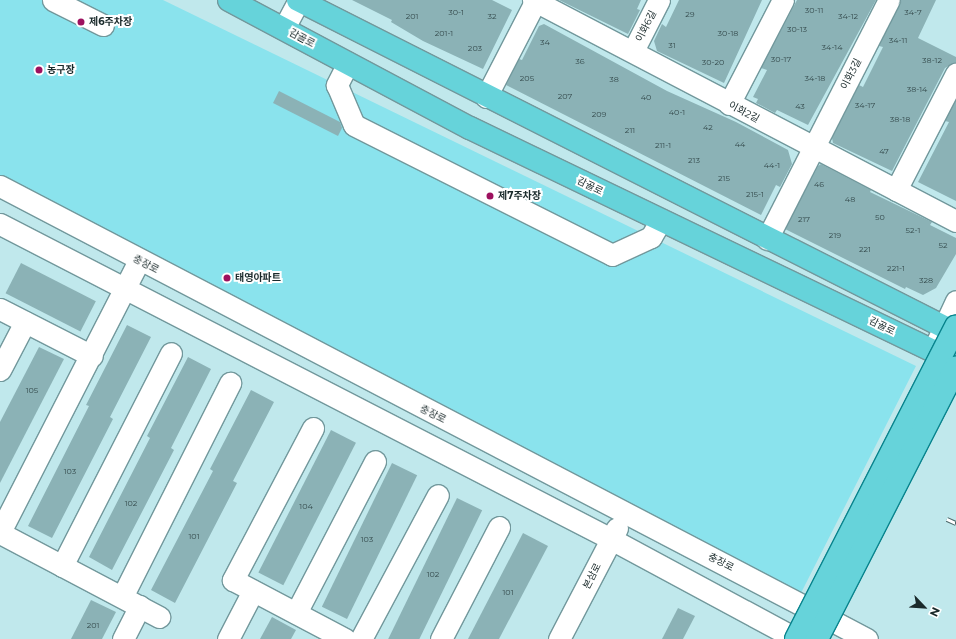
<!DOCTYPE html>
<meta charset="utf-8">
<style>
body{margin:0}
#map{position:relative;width:956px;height:639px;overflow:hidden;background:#c0e8ec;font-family:Montserrat,"Noto Sans KR",sans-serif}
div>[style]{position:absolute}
.green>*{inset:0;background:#8ae3ed}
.building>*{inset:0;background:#8bb2b6;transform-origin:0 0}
.roads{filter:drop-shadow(1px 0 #72989c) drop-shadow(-1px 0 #72989c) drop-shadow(0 1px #72989c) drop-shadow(0 -1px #72989c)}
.minor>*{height:21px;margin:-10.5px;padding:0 10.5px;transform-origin:10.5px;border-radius:10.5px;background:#fff}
.major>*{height:22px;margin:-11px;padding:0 11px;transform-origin:11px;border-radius:11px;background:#66d3da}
.rail>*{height:4.5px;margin-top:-2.25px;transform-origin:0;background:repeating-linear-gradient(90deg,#fff 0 9px,#4d6466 0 18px);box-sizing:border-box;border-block:1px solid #4d6466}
.bridges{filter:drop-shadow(1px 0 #09848d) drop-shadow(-1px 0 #09848d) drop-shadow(0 1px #09848d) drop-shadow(0 -1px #09848d)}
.major-bridge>*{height:22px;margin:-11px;padding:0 11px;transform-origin:11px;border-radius:11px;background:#66d3da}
.dots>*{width:11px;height:11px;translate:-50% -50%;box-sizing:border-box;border:2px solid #fff;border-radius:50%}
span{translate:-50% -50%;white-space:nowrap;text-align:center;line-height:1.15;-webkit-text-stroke:4px #fff;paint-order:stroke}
.number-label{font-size:8px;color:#364c4e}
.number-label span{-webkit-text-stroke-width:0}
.poi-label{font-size:10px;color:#1a2a2b;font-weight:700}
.left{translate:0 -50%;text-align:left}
.street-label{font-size:10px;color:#1a2a2b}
.north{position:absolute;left:904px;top:587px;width:40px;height:40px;-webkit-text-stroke:3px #fff;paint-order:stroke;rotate:115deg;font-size:11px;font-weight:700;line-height:16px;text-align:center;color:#1a2a2b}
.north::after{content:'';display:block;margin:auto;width:14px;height:18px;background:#1a2a2b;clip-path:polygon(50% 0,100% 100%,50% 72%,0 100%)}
</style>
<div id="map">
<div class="green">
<div style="clip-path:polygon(0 0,163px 0,916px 366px,800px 595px,415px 391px,0 180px)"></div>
</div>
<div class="building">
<div style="clip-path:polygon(352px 0,492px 0,512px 10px,483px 69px,423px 41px,391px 22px,392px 20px)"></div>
<div style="clip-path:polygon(559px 0,641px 0,637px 9px,640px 10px,628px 34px)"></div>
<div style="clip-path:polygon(679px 0,762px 0,724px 83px,657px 51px,654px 41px,662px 24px,666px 27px)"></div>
<div style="clip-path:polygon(797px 0,876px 0,808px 125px,777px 110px,775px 113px,762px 106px,756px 103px,758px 99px,753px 97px,767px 70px,761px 68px)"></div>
<div style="clip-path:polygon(901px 0,936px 0,918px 38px,956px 57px,956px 62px,945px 68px,892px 171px,833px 143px,832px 138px,859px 85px,863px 87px,883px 47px,879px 46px)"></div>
<div style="clip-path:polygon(544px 24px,667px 91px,736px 122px,788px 150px,792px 164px,780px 187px,776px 185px,761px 215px,506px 85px,519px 59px,522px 60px,539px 26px)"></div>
<div style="clip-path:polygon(279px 91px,340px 122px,342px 128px,338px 136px,273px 103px)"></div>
<div style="clip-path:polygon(956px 100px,956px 201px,918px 182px,949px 122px,945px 121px)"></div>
<div style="clip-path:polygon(821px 164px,871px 190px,870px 192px,932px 222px,930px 225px,956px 238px,956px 254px,936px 288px,923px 295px,906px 287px,905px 289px,785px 229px,818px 166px)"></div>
<div style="left:21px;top:263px;width:84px;height:34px;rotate:27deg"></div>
<div style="clip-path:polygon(127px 325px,151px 337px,110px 417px,113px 419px,52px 538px,28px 526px,89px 406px,86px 405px)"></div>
<div style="clip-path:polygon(39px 347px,64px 359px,0 483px,0 422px)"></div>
<div style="clip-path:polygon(188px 357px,211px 369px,171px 448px,174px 450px,112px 570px,89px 557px,150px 438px,147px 436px)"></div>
<div style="clip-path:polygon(251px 390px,274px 402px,233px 481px,237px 483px,175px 603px,151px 590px,213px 471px,210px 469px)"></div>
<div style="left:331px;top:430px;width:28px;height:160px;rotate:27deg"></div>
<div style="left:392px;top:463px;width:28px;height:160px;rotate:26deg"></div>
<div style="left:457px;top:498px;width:28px;height:159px;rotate:26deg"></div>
<div style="clip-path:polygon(523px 533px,548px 546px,499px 639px,468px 639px)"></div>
<div style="clip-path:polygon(91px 600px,116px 612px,102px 639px,71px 639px)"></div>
<div style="clip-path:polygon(678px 608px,695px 616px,683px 639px,662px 639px)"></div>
<div style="clip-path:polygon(272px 617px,296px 630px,291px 639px,260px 639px)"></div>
</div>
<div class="roads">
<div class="minor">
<div style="left:53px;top:0;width:56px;rotate:26.6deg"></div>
<div style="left:533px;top:0;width:477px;rotate:27.6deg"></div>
<div style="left:284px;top:28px;width:32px;rotate:-62deg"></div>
<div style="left:633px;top:51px;width:57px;rotate:-63deg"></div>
<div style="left:348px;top:63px;width:25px;rotate:117deg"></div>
<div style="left:337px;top:85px;width:43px;rotate:67deg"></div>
<div style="left:354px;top:125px;width:289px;rotate:26.7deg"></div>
<div style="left:612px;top:255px;width:43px;rotate:-24.8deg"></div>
<div style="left:651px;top:237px;width:20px;rotate:-60deg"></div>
<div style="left:486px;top:97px;width:109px;rotate:-62.7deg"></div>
<div style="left:729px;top:104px;width:117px;rotate:-62.6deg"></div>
<div style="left:0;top:186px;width:978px;rotate:27.59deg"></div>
<div style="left:896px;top:190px;width:131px;rotate:-62.7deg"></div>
<div style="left:0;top:224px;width:687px;rotate:27.27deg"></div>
<div style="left:611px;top:539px;width:211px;rotate:28.3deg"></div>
<div style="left:767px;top:239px;width:268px;rotate:-63deg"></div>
<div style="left:0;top:309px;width:103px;rotate:27.1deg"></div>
<div style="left:937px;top:342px;width:45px;rotate:-65.1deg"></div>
<div style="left:0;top:370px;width:54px;rotate:-62.5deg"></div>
<div style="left:313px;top:428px;width:172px;rotate:117.8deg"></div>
<div style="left:233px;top:580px;width:127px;rotate:27.8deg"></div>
<div style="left:0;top:532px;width:305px;rotate:-62.9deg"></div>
<div style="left:0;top:533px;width:180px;rotate:27.8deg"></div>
<div style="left:62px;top:566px;width:239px;rotate:-62.9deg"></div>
<div style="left:122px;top:597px;width:240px;rotate:-63.2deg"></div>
<div style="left:296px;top:613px;width:171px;rotate:-62.5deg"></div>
<div style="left:123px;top:639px;width:37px;rotate:-63deg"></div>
<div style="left:228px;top:639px;width:54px;rotate:-62.5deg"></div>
<div style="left:361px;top:639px;width:163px;rotate:-61.9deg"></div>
<div style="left:441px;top:639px;width:126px;rotate:-62.6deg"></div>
<div style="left:559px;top:639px;width:125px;rotate:-62.4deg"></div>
</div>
<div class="major">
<div style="left:229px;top:0;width:273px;rotate:28deg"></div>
<div style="left:470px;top:128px;width:539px;rotate:25.71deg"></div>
<div style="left:298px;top:0;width:737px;rotate:26.84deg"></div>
</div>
</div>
<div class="rail">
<div style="left:947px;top:519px;width:10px;rotate:24deg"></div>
</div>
<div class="bridges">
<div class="major-bridge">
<div style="left:796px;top:639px;width:351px;rotate:-62.9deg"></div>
<div style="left:817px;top:639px;width:305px;rotate:-62.9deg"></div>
</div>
</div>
<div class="dots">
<div style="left:81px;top:22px;background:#9d115f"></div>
<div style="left:39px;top:70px;background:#9d115f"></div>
<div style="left:490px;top:196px;background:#9d115f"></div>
<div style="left:227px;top:278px;background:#9d115f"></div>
</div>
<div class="number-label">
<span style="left:814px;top:11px">30-11</span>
<span style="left:456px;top:13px">30-1</span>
<span style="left:913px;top:13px">34-7</span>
<span style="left:690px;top:15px">29</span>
<span style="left:412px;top:17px">201</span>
<span style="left:492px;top:17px">32</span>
<span style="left:848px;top:17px">34-12</span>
<span style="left:797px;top:30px">30-13</span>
<span style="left:444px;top:34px">201-1</span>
<span style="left:728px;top:34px">30-18</span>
<span style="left:898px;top:41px">34-11</span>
<span style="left:545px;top:43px">34</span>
<span style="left:672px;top:46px">31</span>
<span style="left:832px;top:48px">34-14</span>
<span style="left:475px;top:49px">203</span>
<span style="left:781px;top:60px">30-17</span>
<span style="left:932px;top:61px">38-12</span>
<span style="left:580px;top:62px">36</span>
<span style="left:713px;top:63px">30-20</span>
<span style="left:527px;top:79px">205</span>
<span style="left:815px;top:79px">34-18</span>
<span style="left:614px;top:80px">38</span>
<span style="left:917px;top:90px">38-14</span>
<span style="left:565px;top:97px">207</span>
<span style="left:646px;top:98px">40</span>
<span style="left:865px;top:106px">34-17</span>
<span style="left:800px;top:107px">43</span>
<span style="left:677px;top:113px">40-1</span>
<span style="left:599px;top:115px">209</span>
<span style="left:900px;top:120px">38-18</span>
<span style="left:708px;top:128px">42</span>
<span style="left:630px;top:131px">211</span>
<span style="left:740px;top:145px">44</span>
<span style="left:663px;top:146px">211-1</span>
<span style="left:884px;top:152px">47</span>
<span style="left:694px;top:161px">213</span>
<span style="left:772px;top:166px">44-1</span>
<span style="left:724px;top:179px">215</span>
<span style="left:819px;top:185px">46</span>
<span style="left:755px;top:195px">215-1</span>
<span style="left:850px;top:200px">48</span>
<span style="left:880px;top:218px">50</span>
<span style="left:804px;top:220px">217</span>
<span style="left:913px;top:231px">52-1</span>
<span style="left:835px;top:236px">219</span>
<span style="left:943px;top:246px">52</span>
<span style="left:865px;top:250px">221</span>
<span style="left:896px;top:269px">221-1</span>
<span style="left:926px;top:281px">328</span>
<span style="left:32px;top:391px">105</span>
<span style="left:70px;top:472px">103</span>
<span style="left:131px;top:504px">102</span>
<span style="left:306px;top:507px">104</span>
<span style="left:194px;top:537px">101</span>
<span style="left:367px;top:540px">103</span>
<span style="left:433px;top:575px">102</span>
<span style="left:508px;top:593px">101</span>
<span style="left:93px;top:626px">201</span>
</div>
<div class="poi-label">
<span class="left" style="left:89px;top:22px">제6주차장</span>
<span class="left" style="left:47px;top:70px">농구장</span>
<span class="left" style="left:498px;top:196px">제7주차장</span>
<span class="left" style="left:235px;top:278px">태영아파트</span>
</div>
<div class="street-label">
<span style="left:646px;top:26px;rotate:-63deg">이화6길</span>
<span style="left:302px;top:38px;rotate:28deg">감골로</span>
<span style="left:851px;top:74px;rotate:-63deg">이화3길</span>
<span style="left:744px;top:112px;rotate:28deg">이화2길</span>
<span style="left:590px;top:186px;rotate:26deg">감골로</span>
<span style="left:146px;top:264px;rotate:28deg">충장로</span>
<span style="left:882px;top:326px;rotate:26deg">감골로</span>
<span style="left:433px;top:414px;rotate:27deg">충장로</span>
<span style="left:721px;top:562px;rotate:27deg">충장로</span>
<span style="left:592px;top:576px;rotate:-63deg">본삼로</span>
</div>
<div class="north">N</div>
</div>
